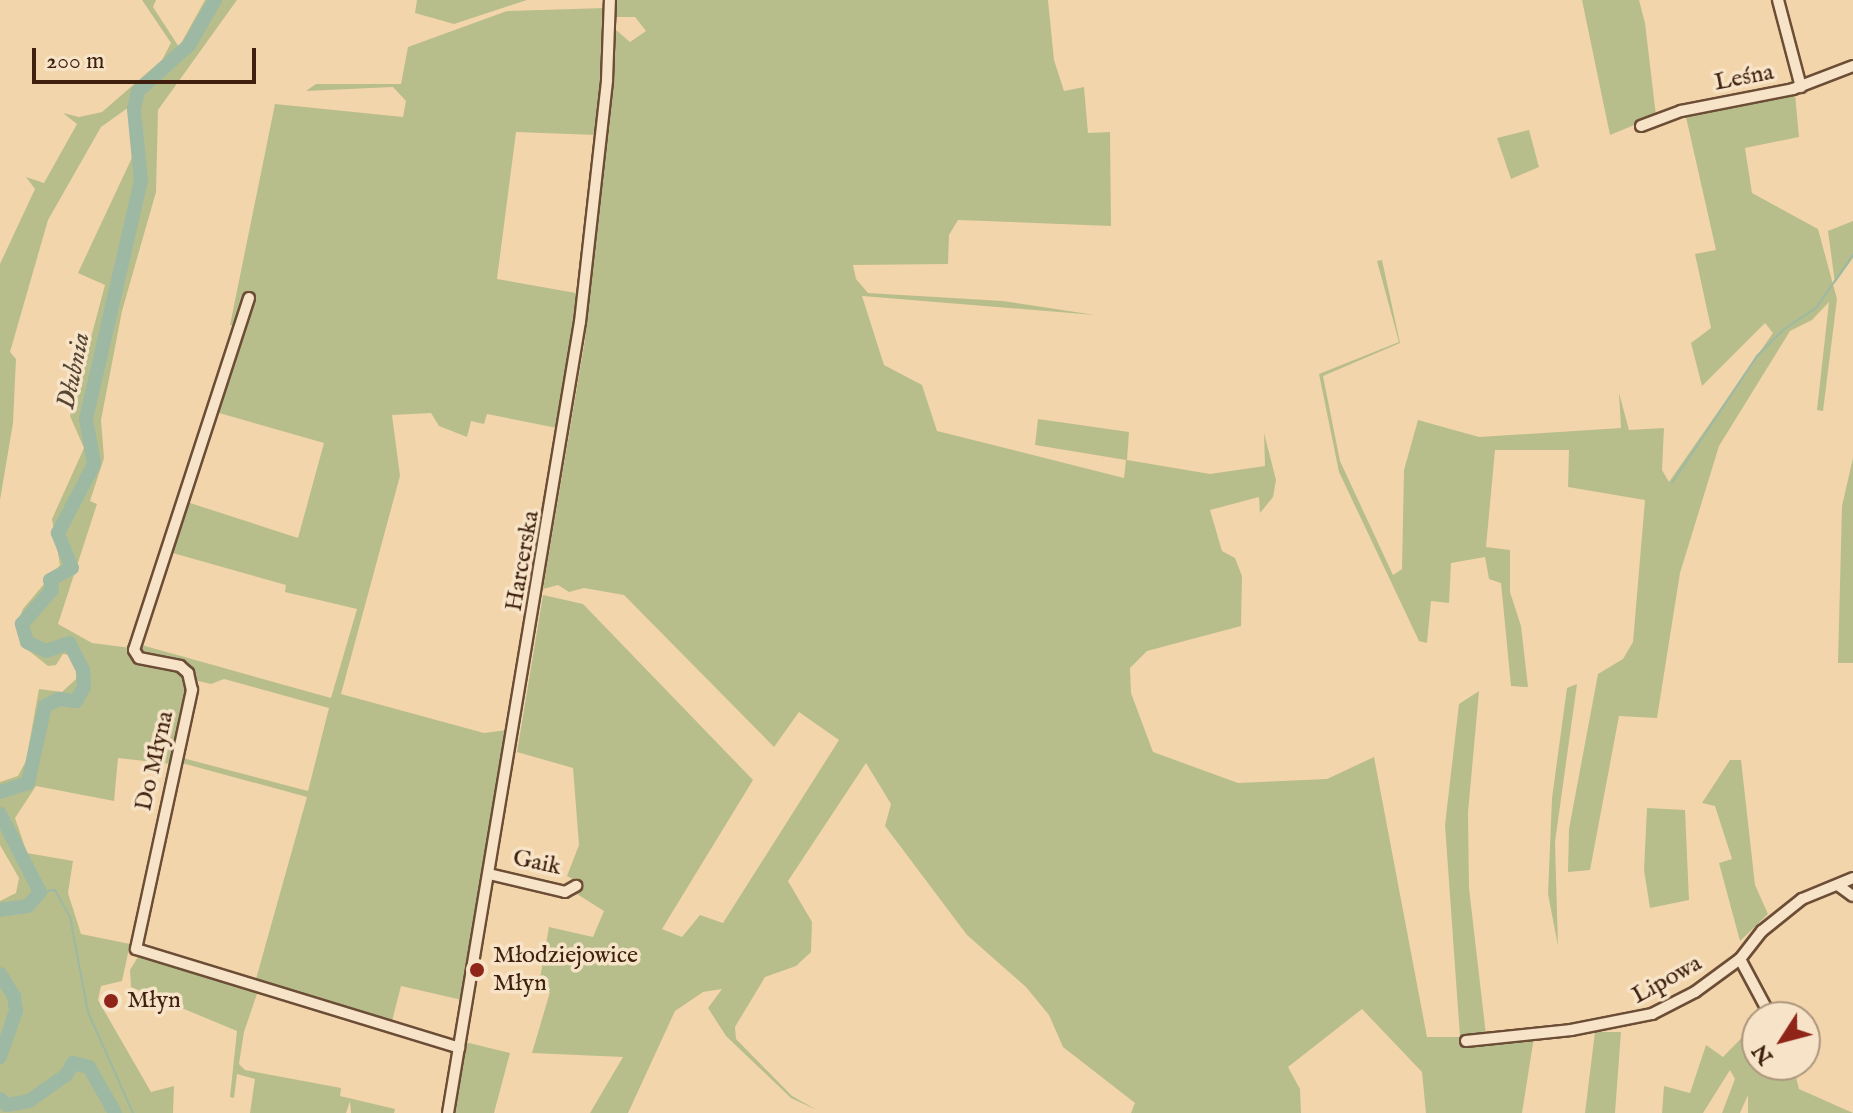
<!DOCTYPE html>
<meta charset="utf-8">
<style>
body{margin:0}
#map{position:relative;width:1853px;height:1113px;overflow:hidden;background:#f3d5ab;font-family:"IM FELL English",serif}
div>[style]{position:absolute}
.green>*{inset:0;background:#b8be8b}
.stream>*{height:2px;margin:-1px;padding:0 1px;transform-origin:1px;border-radius:1px;background:#9db9a4}
.river>*{height:14px;margin:-7px;padding:0 7px;transform-origin:7px;border-radius:7px;background:#9db9a4}
.roads{filter:drop-shadow(2px 0 #6c4d36) drop-shadow(-2px 0 #6c4d36) drop-shadow(0 2px #6c4d36) drop-shadow(0 -2px #6c4d36)}
.minor>*{height:10px;margin:-5px;padding:0 5px;transform-origin:5px;border-radius:5px;background:#f7e4c8}
.dots>*{width:22px;height:22px;translate:-50% -50%;box-sizing:border-box;border:4px solid #f7e4c8;border-radius:50%}
span{translate:-50% -50%;white-space:nowrap;text-align:center;line-height:1.15;-webkit-text-stroke:7px #f7e4c8;paint-order:stroke}
.street-label{font-size:24px;color:#3f200f}
.poi-label{font-size:24px;color:#3f200f}
.left{translate:0 -50%;text-align:left}
.water-label{font-size:26px;color:#564634;font-style:italic}
.north{position:absolute;left:1741px;top:1001px;width:80px;height:80px;box-sizing:border-box;background:#f7e4c8;border:2px solid #ad967e;border-radius:50%;rotate:234deg;font-size:22px;font-weight:700;line-height:32px;text-align:center;color:#3f200f}
.north::after{content:'';display:block;margin:auto;width:28px;height:36px;background:#8f2418;clip-path:polygon(50% 0,100% 100%,50% 72%,0 100%)}
.scale{position:absolute;left:32px;top:48px;width:224px;height:36px;box-sizing:border-box;border:4px solid #3f200f;border-top:0;padding-left:10px;font-size:24px;line-height:28px;white-space:nowrap;color:#3f200f;-webkit-text-stroke:6px #f7e4c8;paint-order:stroke}
</style>
<div id="map">
<div class="green">
<div style="clip-path:polygon(142px 0,156px 0,153px 7px,179px 47px,205px 0,237px 0,158px 110px,156px 192px,122px 311px,101px 420px,104px 458px,90px 501px,97px 504px,58px 624px,92px 643px,131px 648px,135px 659px,179px 669px,190px 683px,172px 764px,118px 758px,114px 801px,36px 786px,15px 818px,27px 853px,73px 861px,68px 893px,81px 934px,130px 944px,122px 981px,101px 986px,98px 1000px,151px 1092px,174px 1086px,173px 1113px,0 1113px,0 901px,16px 893px,19px 878px,0 845px,0 782px,18px 776px,26px 761px,39px 689px,62px 692px,76px 679px,76px 663px,69px 655px,63px 654px,56px 665px,48px 666px,28px 650px,16px 626px,23px 609px,60px 565px,52px 519px,84px 448px,70px 416px,105px 285px,78px 273px,136px 149px,129px 107px,101px 127px,48px 220px,10px 352px,16px 359px,13px 423px,0 500px,0 264px,35px 189px,26px 177px,44px 183px,77px 124px,63px 113px,79px 117px,102px 112px,162px 60px,171px 43px)"></div>
<div style="clip-path:polygon(417px 0,527px 0,454px 24px,415px 13px)"></div>
<div style="clip-path:polygon(615px 0,1048px 0,1054px 60px,1064px 91px,1084px 87px,1088px 133px,1110px 132px,1111px 226px,958px 220px,949px 235px,948px 264px,853px 265px,856px 279px,868px 293px,1003px 301px,1095px 315px,862px 296px,884px 365px,922px 385px,937px 431px,1124px 478px,1126px 460px,1035px 445px,1038px 419px,1129px 432px,1127px 460px,1210px 474px,1265px 466px,1264px 433px,1276px 480px,1273px 497px,1260px 513px,1259px 497px,1210px 510px,1222px 551px,1235px 558px,1242px 576px,1241px 626px,1147px 651px,1130px 668px,1131px 693px,1153px 752px,1238px 783px,1327px 779px,1374px 757px,1427px 1037px,1460px 1037px,1445px 825px,1459px 704px,1479px 691px,1468px 813px,1469px 888px,1486px 1035px,1461px 1037px,1465px 1046px,1534px 1037px,1522px 1113px,1426px 1113px,1422px 1072px,1362px 1009px,1288px 1067px,1300px 1089px,1301px 1113px,1131px 1113px,1135px 1103px,1063px 1047px,1049px 1015px,1026px 987px,967px 935px,885px 826px,891px 804px,866px 763px,788px 881px,812px 922px,811px 952px,796px 966px,765px 977px,735px 1027px,736px 1039px,792px 1096px,817px 1110px,791px 1098px,726px 1036px,708px 1008px,722px 989px,703px 992px,675px 1011px,628px 1113px,590px 1113px,623px 1057px,532px 1053px,550px 992px,538px 990px,549px 927px,593px 937px,604px 911px,577px 894px,582px 884px,567px 876px,579px 845px,573px 768px,517px 752px,543px 595px,583px 604px,753px 780px,662px 929px,682px 937px,700px 915px,723px 923px,839px 740px,799px 712px,774px 747px,624px 595px,584px 588px,569px 592px,558px 585px,543px 589px,585px 340px,615px 29px,630px 42px,646px 31px,635px 17px,615px 17px)"></div>
<div style="clip-path:polygon(1582px 0,1639px 0,1645px 23px,1656px 116px,1610px 135px)"></div>
<div style="clip-path:polygon(605px 8px,604px 70px,596px 135px,516px 132px,497px 279px,576px 293px,562px 429px,487px 414px,484px 424px,471px 421px,467px 437px,439px 426px,431px 413px,392px 415px,400px 476px,341px 694px,484px 733px,507px 730px,462px 1000px,401px 986px,391px 1025px,142px 949px,138px 943px,256px 979px,307px 797px,178px 762px,179px 757px,308px 791px,329px 708px,224px 679px,211px 684px,194px 680px,192px 671px,140px 656px,138px 644px,331px 698px,357px 609px,285px 592px,286px 585px,169px 552px,184px 501px,298px 538px,324px 443px,212px 411px,236px 326px,230px 325px,275px 104px,403px 117px,406px 101px,393px 87px,306px 91px,316px 84px,401px 84px,408px 47px,507px 11px)"></div>
<div style="clip-path:polygon(1795px 94px,1799px 137px,1745px 148px,1752px 193px,1818px 229px,1837px 299px,1823px 411px,1817px 410px,1829px 302px,1812px 320px,1790px 331px,1719px 446px,1680px 573px,1657px 718px,1619px 716px,1590px 870px,1568px 872px,1569px 829px,1598px 674px,1623px 659px,1633px 642px,1645px 500px,1568px 487px,1569px 450px,1495px 450px,1486px 547px,1510px 550px,1510px 592px,1521px 626px,1528px 687px,1511px 686px,1501px 583px,1489px 579px,1485px 557px,1451px 563px,1449px 603px,1431px 601px,1427px 643px,1419px 641px,1339px 472px,1319px 374px,1399px 342px,1377px 261px,1382px 260px,1400px 343px,1323px 376px,1340px 461px,1393px 575px,1402px 569px,1404px 470px,1418px 420px,1479px 437px,1621px 428px,1619px 393px,1629px 430px,1664px 428px,1662px 470px,1669px 482px,1773px 333px,1765px 323px,1702px 386px,1691px 343px,1711px 328px,1695px 254px,1716px 250px,1686px 117px)"></div>
<div style="clip-path:polygon(1529px 130px,1539px 167px,1511px 179px,1497px 138px)"></div>
<div style="clip-path:polygon(1853px 221px,1853px 258px,1835px 283px,1828px 231px)"></div>
<div style="clip-path:polygon(1853px 458px,1853px 663px,1838px 663px,1842px 506px)"></div>
<div style="clip-path:polygon(1577px 684px,1555px 842px,1558px 946px,1548px 894px,1552px 798px,1567px 688px)"></div>
<div style="clip-path:polygon(1730px 760px,1741px 760px,1755px 885px,1768px 914px,1740px 941px,1719px 863px,1732px 859px,1715px 806px,1702px 803px)"></div>
<div style="clip-path:polygon(1647px 808px,1685px 810px,1689px 900px,1650px 908px,1644px 870px)"></div>
<div style="clip-path:polygon(139px 955px,258px 991px,244px 1032px,239px 1064px,245px 1070px,341px 1088px,340px 1096px,395px 1109px,394px 1113px,351px 1113px,350px 1101px,346px 1113px,250px 1113px,255px 1079px,237px 1074px,234px 1098px,230px 1097px,237px 1031px,131px 987px,130px 970px)"></div>
<div style="clip-path:polygon(1757px 1022px,1757px 1065px,1793px 1065px,1799px 1089px,1853px 1113px,1748px 1113px,1748px 1095px,1740px 1113px,1722px 1113px,1735px 1079px,1730px 1070px,1703px 1113px,1662px 1113px,1664px 1086px,1690px 1093px,1706px 1045px,1723px 1057px)"></div>
<div style="clip-path:polygon(1595px 1032px,1621px 1032px,1615px 1113px,1585px 1113px)"></div>
<div style="clip-path:polygon(465px 1042px,510px 1053px,494px 1113px,454px 1113px)"></div>
</div>
<div class="stream">
<div style="left:1672px;top:483px;width:153px;rotate:-56.2deg"></div>
<div style="left:1757px;top:356px;width:37px;rotate:-45deg"></div>
<div style="left:1783px;top:330px;width:40px;rotate:-34deg"></div>
<div style="left:1816px;top:308px;width:65px;rotate:-55.1deg"></div>
<div style="left:40px;top:892px;width:15px;rotate:-8deg"></div>
<div style="left:55px;top:890px;width:31px;rotate:61deg"></div>
<div style="left:70px;top:917px;width:97px;rotate:79.3deg"></div>
<div style="left:88px;top:1012px;width:111px;rotate:66deg"></div>
</div>
<div class="river">
<div style="left:0;top:792px;width:29px;rotate:-18deg"></div>
<div style="left:28px;top:783px;width:79px;rotate:-77.6deg"></div>
<div style="left:45px;top:706px;width:16px;rotate:-27deg"></div>
<div style="left:59px;top:699px;width:17px;rotate:7deg"></div>
<div style="left:76px;top:701px;width:16px;rotate:-60deg"></div>
<div style="left:84px;top:687px;width:17px;rotate:-93deg"></div>
<div style="left:83px;top:670px;width:30px;rotate:-117deg"></div>
<div style="left:69px;top:643px;width:24px;rotate:161deg"></div>
<div style="left:46px;top:651px;width:21px;rotate:-155deg"></div>
<div style="left:27px;top:642px;width:19px;rotate:-106deg"></div>
<div style="left:22px;top:624px;width:45px;rotate:-48.6deg"></div>
<div style="left:52px;top:590px;width:10px;rotate:-101deg"></div>
<div style="left:50px;top:580px;width:25px;rotate:-29deg"></div>
<div style="left:72px;top:568px;width:38px;rotate:-112deg"></div>
<div style="left:58px;top:533px;width:78px;rotate:-62.4deg"></div>
<div style="left:94px;top:464px;width:46px;rotate:-100.1deg"></div>
<div style="left:86px;top:419px;width:244px;rotate:-77deg"></div>
<div style="left:141px;top:181px;width:72px;rotate:-95.6deg"></div>
<div style="left:134px;top:109px;width:18px;rotate:-77deg"></div>
<div style="left:138px;top:91px;width:69px;rotate:-42deg"></div>
<div style="left:189px;top:45px;width:52px;rotate:-60deg"></div>
<div style="left:0;top:814px;width:88px;rotate:62.9deg"></div>
<div style="left:40px;top:892px;width:18px;rotate:131deg"></div>
<div style="left:28px;top:906px;width:28px;rotate:172deg"></div>
<div style="left:0;top:974px;width:26px;rotate:58deg"></div>
<div style="left:14px;top:996px;width:15px;rotate:82deg"></div>
<div style="left:16px;top:1011px;width:49px;rotate:109.2deg"></div>
<div style="left:0;top:1099px;width:9px;rotate:41deg"></div>
<div style="left:7px;top:1105px;width:22px;rotate:-10deg"></div>
<div style="left:29px;top:1101px;width:45px;rotate:-35.1deg"></div>
<div style="left:66px;top:1075px;width:14px;rotate:-60deg"></div>
<div style="left:73px;top:1063px;width:16px;rotate:14deg"></div>
<div style="left:89px;top:1067px;width:53px;rotate:60.5deg"></div>
</div>
<div class="roads">
<div class="minor">
<div style="left:1778px;top:0;width:90px;rotate:75.2deg"></div>
<div style="left:1641px;top:126px;width:43px;rotate:-20.6deg"></div>
<div style="left:1681px;top:111px;width:114px;rotate:-11.1deg"></div>
<div style="left:1793px;top:89px;width:64px;rotate:-21deg"></div>
<div style="left:249px;top:298px;width:370px;rotate:108.1deg"></div>
<div style="left:134px;top:650px;width:9px;rotate:58deg"></div>
<div style="left:139px;top:658px;width:42px;rotate:11deg"></div>
<div style="left:180px;top:666px;width:11px;rotate:41deg"></div>
<div style="left:188px;top:673px;width:17px;rotate:77deg"></div>
<div style="left:192px;top:690px;width:265px;rotate:102.2deg"></div>
<div style="left:136px;top:949px;width:338px;rotate:17deg"></div>
<div style="left:489px;top:874px;width:78px;rotate:13.3deg"></div>
<div style="left:565px;top:892px;width:13px;rotate:-29deg"></div>
<div style="left:1839px;top:886px;width:17px;rotate:36deg"></div>
<div style="left:1740px;top:959px;width:66px;rotate:61.9deg"></div>
<div style="left:1466px;top:1041px;width:106px;rotate:-6deg"></div>
<div style="left:1571px;top:1030px;width:83px;rotate:-11.2deg"></div>
<div style="left:1652px;top:1014px;width:48px;rotate:-27.1deg"></div>
<div style="left:1695px;top:992px;width:56px;rotate:-36.3deg"></div>
<div style="left:1740px;top:959px;width:36px;rotate:-52deg"></div>
<div style="left:1762px;top:931px;width:51px;rotate:-38.7deg"></div>
<div style="left:1802px;top:899px;width:55px;rotate:-22.4deg"></div>
<div style="left:448px;top:1113px;width:802px;rotate:-80.53deg"></div>
<div style="left:580px;top:322px;width:244px;rotate:-83.6deg"></div>
<div style="left:607px;top:80px;width:80px;rotate:-87.9deg"></div>
</div>
</div>
<div class="dots">
<div style="left:477px;top:970px;background:#8f2418"></div>
<div style="left:111px;top:1001px;background:#8f2418"></div>
</div>
<div class="street-label">
<span style="left:1744px;top:78px;rotate:-11deg">Leśna</span>
<span style="left:523px;top:561px;rotate:-80deg">Harcerska</span>
<span style="left:155px;top:761px;rotate:-77deg">Do Młyna</span>
<span style="left:537px;top:863px;rotate:12deg">Gaik</span>
<span style="left:1667px;top:980px;rotate:-29deg">Lipowa</span>
</div>
<div class="poi-label">
<span class="left" style="left:493px;top:970px">Młodziejowice<br>Młyn</span>
<span class="left" style="left:127px;top:1001px">Młyn</span>
</div>
<div class="water-label">
<span style="left:74px;top:371px;rotate:-78deg">Dłubnia</span>
</div>
<div class="north">N</div>
<div class="scale">200 m</div>
</div>
